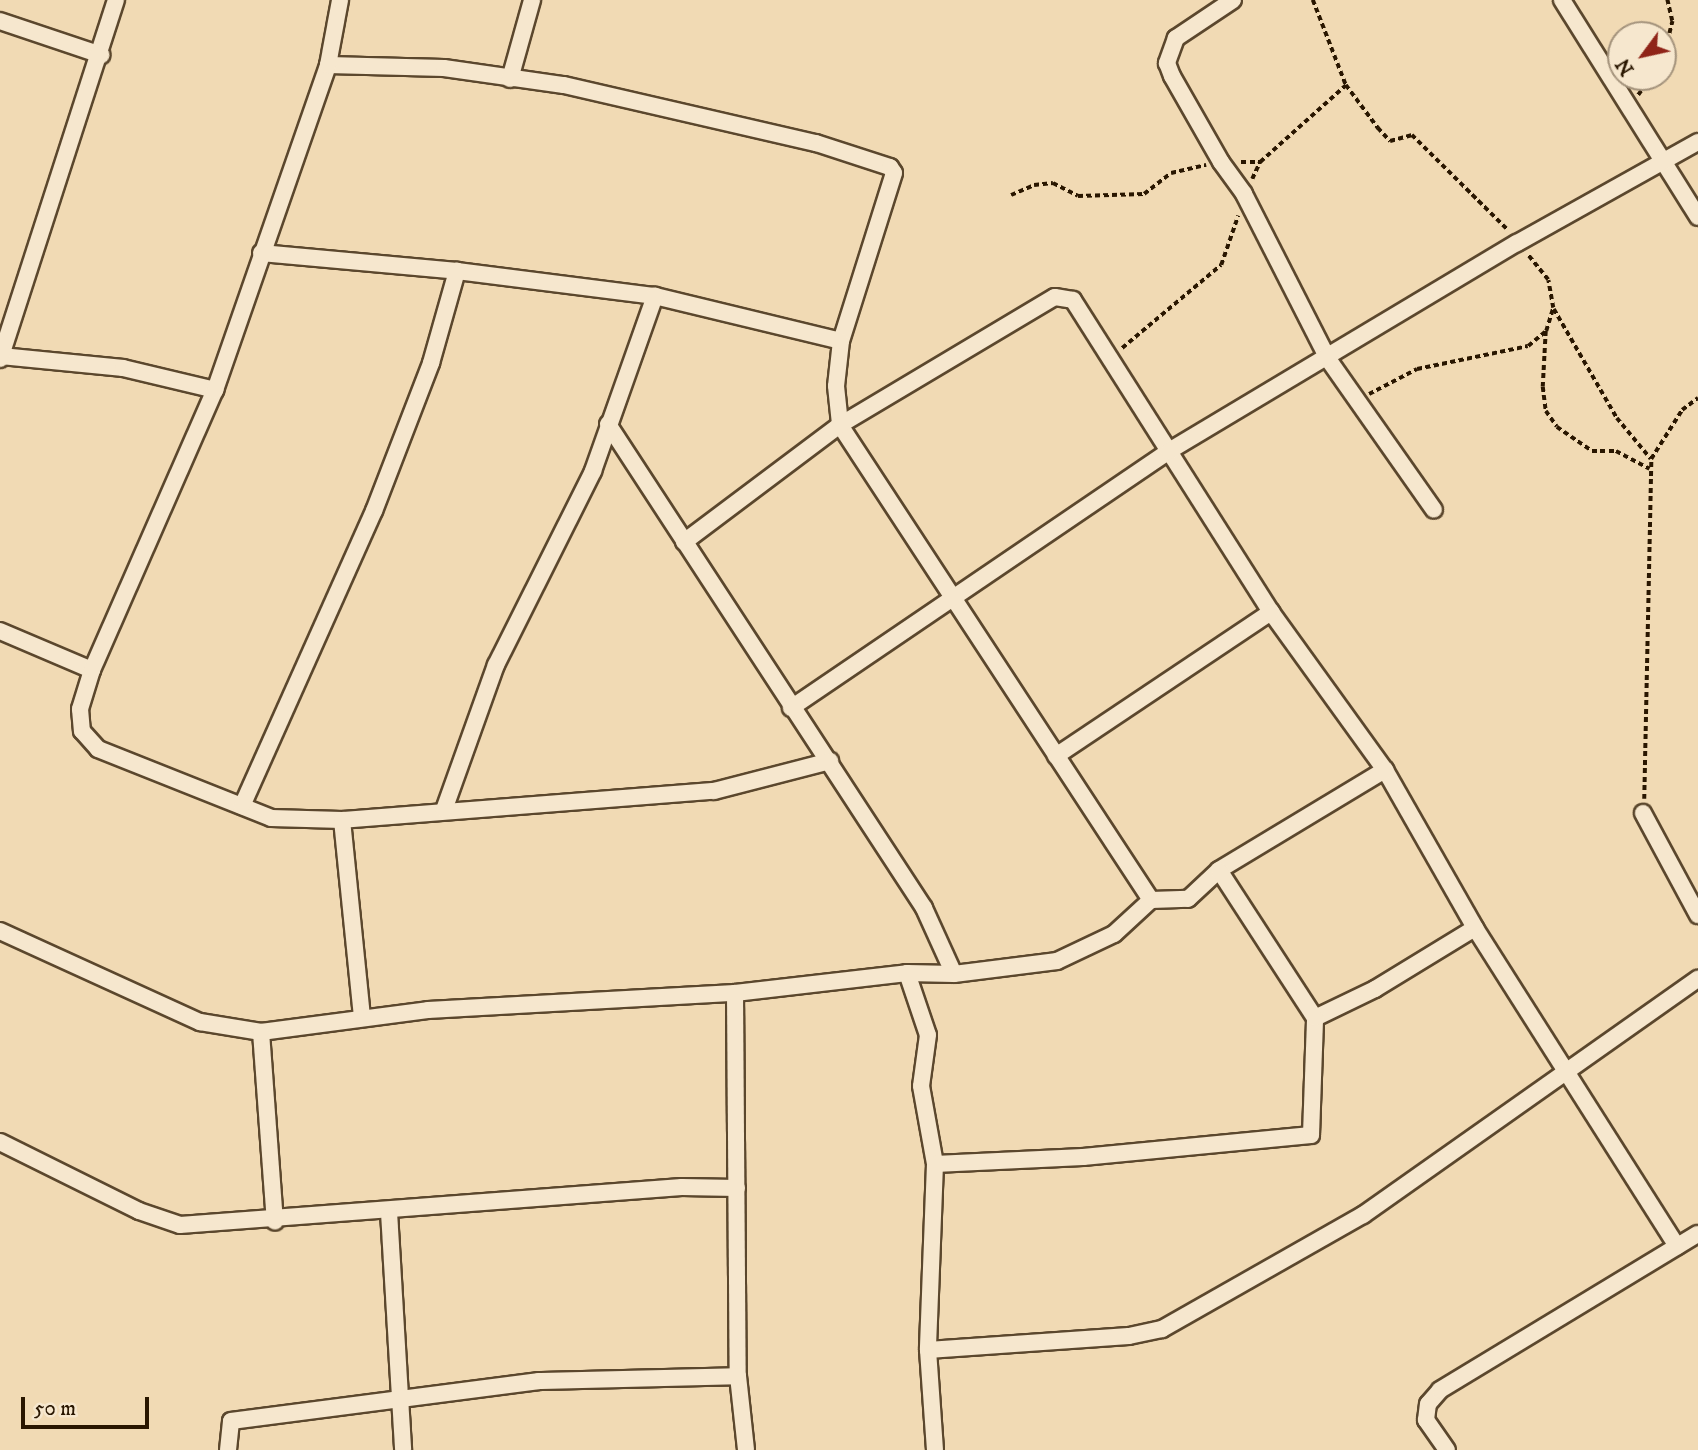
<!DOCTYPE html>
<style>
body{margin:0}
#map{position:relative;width:1698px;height:1450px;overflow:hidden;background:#f1dab4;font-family:"IM FELL DW Pica",serif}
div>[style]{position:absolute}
.path>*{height:3.5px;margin-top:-1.75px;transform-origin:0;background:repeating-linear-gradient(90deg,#291600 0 5px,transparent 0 8.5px)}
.roads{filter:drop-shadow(2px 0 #5b472d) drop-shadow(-2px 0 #5b472d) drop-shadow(0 2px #5b472d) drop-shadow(0 -2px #5b472d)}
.minor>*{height:16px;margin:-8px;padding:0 8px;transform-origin:8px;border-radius:8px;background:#f6e7ce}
span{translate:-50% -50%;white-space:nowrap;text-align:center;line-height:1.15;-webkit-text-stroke:5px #f6e7ce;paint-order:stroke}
.north{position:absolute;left:1607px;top:21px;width:70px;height:70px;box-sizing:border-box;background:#f6e7ce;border:2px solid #a4937c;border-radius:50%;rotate:237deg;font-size:19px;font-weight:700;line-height:28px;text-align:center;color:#291600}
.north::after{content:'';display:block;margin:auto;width:24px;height:32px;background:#8f2418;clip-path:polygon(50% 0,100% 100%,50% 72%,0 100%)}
.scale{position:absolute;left:21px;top:1397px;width:128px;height:32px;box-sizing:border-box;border:4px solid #291600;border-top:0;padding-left:9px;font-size:21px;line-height:24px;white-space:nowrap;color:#291600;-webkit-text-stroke:5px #f6e7ce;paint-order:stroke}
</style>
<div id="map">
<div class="path">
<div style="left:1313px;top:0;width:91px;rotate:68.8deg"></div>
<div style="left:1346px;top:85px;width:54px;rotate:53.3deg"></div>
<div style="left:1378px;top:128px;width:18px;rotate:47deg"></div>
<div style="left:1390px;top:141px;width:23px;rotate:-15deg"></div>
<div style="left:1412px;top:135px;width:135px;rotate:44.7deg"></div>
<div style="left:1663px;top:58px;width:38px;rotate:-76deg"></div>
<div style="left:1672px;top:21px;width:22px;rotate:-103deg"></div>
<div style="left:1638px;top:95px;width:22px;rotate:-54deg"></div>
<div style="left:1241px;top:162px;width:19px"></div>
<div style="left:1252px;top:179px;width:19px;rotate:-65deg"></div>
<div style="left:1260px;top:162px;width:115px;rotate:-41.8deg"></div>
<div style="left:1011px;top:195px;width:25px;rotate:-23deg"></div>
<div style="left:1034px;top:185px;width:19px;rotate:-6deg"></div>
<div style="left:1053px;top:183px;width:28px;rotate:27deg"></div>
<div style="left:1078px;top:196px;width:66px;rotate:-1.7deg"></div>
<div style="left:1144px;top:194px;width:34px;rotate:-38deg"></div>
<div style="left:1171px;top:173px;width:36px;rotate:-13deg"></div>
<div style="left:1554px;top:309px;width:126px;rotate:60deg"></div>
<div style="left:1617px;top:418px;width:53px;rotate:50.3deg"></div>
<div style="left:1546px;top:331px;width:56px;rotate:93.1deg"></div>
<div style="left:1543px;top:387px;width:24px;rotate:83deg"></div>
<div style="left:1546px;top:411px;width:19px;rotate:55deg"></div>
<div style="left:1557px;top:427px;width:42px;rotate:34.4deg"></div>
<div style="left:1592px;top:451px;width:24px"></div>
<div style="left:1616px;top:451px;width:38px;rotate:28deg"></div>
<div style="left:1122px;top:348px;width:129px;rotate:-40deg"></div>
<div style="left:1221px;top:265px;width:52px;rotate:-70.9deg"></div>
<div style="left:1369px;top:394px;width:54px;rotate:-27.5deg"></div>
<div style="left:1417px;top:369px;width:113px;rotate:-11.7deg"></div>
<div style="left:1528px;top:346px;width:23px;rotate:-40deg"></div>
<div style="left:1546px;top:331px;width:24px;rotate:-73deg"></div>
<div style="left:1553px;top:308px;width:28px;rotate:-100deg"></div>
<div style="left:1548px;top:280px;width:32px;rotate:-129deg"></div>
<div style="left:1644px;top:799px;width:340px;rotate:-88.8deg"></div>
<div style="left:1651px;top:459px;width:58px;rotate:-57.7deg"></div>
<div style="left:1682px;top:410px;width:20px;rotate:-37deg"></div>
</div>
<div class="roads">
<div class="minor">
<div style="left:1233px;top:0;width:69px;rotate:146.3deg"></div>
<div style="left:1176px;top:38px;width:27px;rotate:110deg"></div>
<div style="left:1167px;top:63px;width:14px;rotate:69deg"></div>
<div style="left:1172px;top:76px;width:99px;rotate:60.3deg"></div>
<div style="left:1221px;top:162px;width:39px;rotate:54deg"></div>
<div style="left:1244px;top:194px;width:185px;rotate:63deg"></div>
<div style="left:1328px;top:359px;width:184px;rotate:54.9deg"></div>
<div style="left:1562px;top:0;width:256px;rotate:57.9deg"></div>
<div style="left:0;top:21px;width:107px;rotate:18.6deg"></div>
<div style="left:328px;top:65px;width:116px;rotate:1.5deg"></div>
<div style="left:444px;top:68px;width:121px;rotate:8.1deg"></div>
<div style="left:564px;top:85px;width:259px;rotate:13deg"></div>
<div style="left:816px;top:143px;width:78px;rotate:18deg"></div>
<div style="left:890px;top:167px;width:7px;rotate:56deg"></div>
<div style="left:894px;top:173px;width:176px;rotate:107.5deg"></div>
<div style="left:841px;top:341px;width:45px;rotate:96.3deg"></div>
<div style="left:836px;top:386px;width:39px;rotate:84deg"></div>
<div style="left:840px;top:425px;width:568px;rotate:56.79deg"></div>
<div style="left:510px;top:79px;width:82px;rotate:-74.4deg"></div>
<div style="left:261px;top:253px;width:197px;rotate:5.2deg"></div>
<div style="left:457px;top:271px;width:200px;rotate:7.2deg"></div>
<div style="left:655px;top:296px;width:191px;rotate:13.6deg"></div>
<div style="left:1px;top:356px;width:123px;rotate:5.6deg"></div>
<div style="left:123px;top:368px;width:95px;rotate:13.4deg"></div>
<div style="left:0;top:359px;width:377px;rotate:-72.1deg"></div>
<div style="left:608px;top:424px;width:578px;rotate:56.86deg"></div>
<div style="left:924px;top:908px;width:72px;rotate:65.6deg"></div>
<div style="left:684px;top:542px;width:195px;rotate:-36.9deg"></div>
<div style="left:840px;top:425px;width:250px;rotate:-30.8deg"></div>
<div style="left:1055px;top:297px;width:18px;rotate:9deg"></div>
<div style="left:1073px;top:300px;width:370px;rotate:57.6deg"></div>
<div style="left:1271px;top:612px;width:195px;rotate:54.2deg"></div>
<div style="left:1385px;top:770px;width:182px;rotate:60.3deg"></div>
<div style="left:1475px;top:928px;width:377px;rotate:57.6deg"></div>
<div style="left:0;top:631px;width:100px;rotate:23deg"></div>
<div style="left:92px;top:670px;width:41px;rotate:107.1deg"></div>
<div style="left:80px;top:709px;width:22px;rotate:85deg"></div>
<div style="left:82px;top:731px;width:24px;rotate:48deg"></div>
<div style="left:98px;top:749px;width:186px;rotate:21.7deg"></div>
<div style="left:271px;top:818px;width:71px;rotate:1.6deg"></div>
<div style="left:342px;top:820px;width:373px;rotate:-4.5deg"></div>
<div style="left:714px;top:791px;width:120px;rotate:-14.5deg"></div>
<div style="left:92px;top:670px;width:306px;rotate:-66.3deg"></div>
<div style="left:215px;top:390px;width:344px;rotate:-70.8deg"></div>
<div style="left:328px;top:65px;width:66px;rotate:-79.5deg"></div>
<div style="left:791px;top:708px;width:457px;rotate:-34.2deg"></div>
<div style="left:1169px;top:451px;width:405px;rotate:-30.9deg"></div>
<div style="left:1517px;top:243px;width:207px;rotate:-29.2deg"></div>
<div style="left:1056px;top:756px;width:259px;rotate:-33.8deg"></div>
<div style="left:242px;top:806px;width:323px;rotate:-65.9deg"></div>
<div style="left:374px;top:511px;width:159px;rotate:-68.9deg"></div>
<div style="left:431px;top:363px;width:96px;rotate:-74.2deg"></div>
<div style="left:444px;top:810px;width:154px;rotate:-70.3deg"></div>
<div style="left:496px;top:665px;width:217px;rotate:-63.4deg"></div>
<div style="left:593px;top:471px;width:186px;rotate:-70.5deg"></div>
<div style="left:1643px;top:813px;width:116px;rotate:61.7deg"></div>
<div style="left:342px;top:820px;width:199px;rotate:84.2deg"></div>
<div style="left:0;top:931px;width:220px;rotate:24.5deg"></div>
<div style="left:200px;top:1022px;width:62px;rotate:9.3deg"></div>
<div style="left:261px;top:1032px;width:168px;rotate:-7.5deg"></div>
<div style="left:428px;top:1010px;width:307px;rotate:-3.2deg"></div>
<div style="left:735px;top:993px;width:173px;rotate:-6.6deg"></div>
<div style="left:907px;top:973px;width:47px;rotate:1.2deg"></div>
<div style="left:954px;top:974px;width:104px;rotate:-7.2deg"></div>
<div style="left:1057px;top:961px;width:63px;rotate:-25.3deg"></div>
<div style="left:1114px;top:934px;width:50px;rotate:-42.6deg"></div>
<div style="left:1151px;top:900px;width:37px;rotate:-2deg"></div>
<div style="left:1188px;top:899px;width:42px;rotate:-43.1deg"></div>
<div style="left:1219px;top:870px;width:194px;rotate:-31.1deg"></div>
<div style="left:907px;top:973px;width:65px;rotate:71.3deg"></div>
<div style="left:928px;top:1035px;width:51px;rotate:97.8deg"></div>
<div style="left:921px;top:1086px;width:79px;rotate:79.8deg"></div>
<div style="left:935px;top:1164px;width:186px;rotate:92.2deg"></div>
<div style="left:928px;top:1350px;width:100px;rotate:86deg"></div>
<div style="left:735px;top:993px;width:383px;rotate:89.6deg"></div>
<div style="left:738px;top:1376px;width:74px;rotate:83.8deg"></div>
<div style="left:1315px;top:1018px;width:67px;rotate:-25.8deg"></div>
<div style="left:1375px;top:989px;width:117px;rotate:-31.4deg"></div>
<div style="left:261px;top:1032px;width:190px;rotate:85.8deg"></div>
<div style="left:0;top:1142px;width:155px;rotate:26.4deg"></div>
<div style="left:139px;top:1211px;width:43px;rotate:18.9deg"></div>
<div style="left:180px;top:1225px;width:503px;rotate:-4.33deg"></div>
<div style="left:682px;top:1187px;width:55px;rotate:1deg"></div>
<div style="left:935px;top:1164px;width:148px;rotate:-2.7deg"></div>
<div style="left:1083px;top:1157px;width:229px;rotate:-5.5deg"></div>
<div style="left:1311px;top:1135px;width:117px;rotate:-88deg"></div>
<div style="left:1315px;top:1018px;width:176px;rotate:-123deg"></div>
<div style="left:389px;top:1212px;width:238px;rotate:86.6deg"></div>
<div style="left:928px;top:1350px;width:201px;rotate:-4deg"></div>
<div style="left:1129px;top:1336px;width:34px;rotate:-12deg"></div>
<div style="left:1162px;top:1329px;width:231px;rotate:-29.6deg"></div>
<div style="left:1363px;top:1215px;width:410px;rotate:-35.2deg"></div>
<div style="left:228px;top:1450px;width:29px;rotate:-84deg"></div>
<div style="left:231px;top:1421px;width:311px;rotate:-7.4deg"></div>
<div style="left:539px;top:1381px;width:199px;rotate:-1.4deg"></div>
<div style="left:1447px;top:1450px;width:37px;rotate:-125deg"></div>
<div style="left:1426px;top:1420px;width:16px;rotate:-83deg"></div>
<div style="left:1428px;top:1404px;width:18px;rotate:-49deg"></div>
<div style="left:1440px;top:1390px;width:301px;rotate:-31.2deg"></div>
</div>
</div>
<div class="north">N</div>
<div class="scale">50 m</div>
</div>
